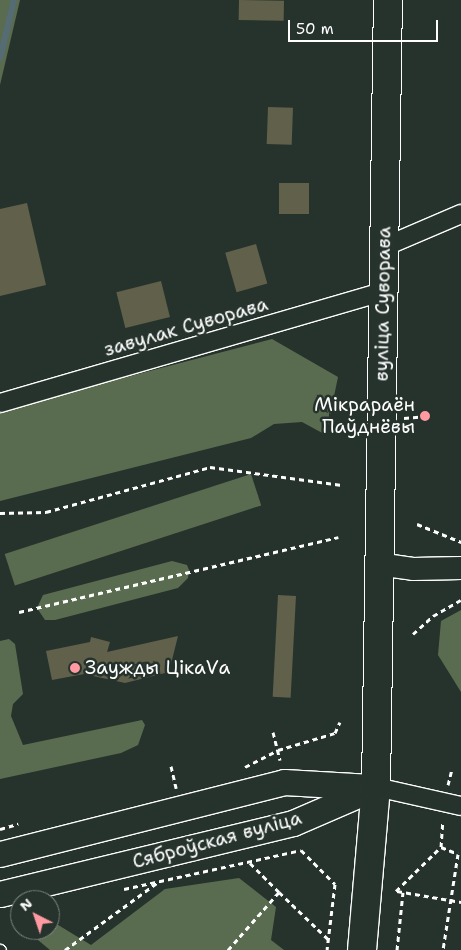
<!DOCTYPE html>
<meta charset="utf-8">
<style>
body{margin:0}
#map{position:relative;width:461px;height:950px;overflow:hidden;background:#26332d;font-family:"Shantell Sans",sans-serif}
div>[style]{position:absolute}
.green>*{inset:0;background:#5a6c4f;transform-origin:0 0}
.stream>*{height:6px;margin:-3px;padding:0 3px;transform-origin:3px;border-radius:3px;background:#566c74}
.building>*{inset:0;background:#61604b;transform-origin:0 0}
.path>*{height:3px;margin-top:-1.5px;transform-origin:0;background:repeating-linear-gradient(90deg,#fff 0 5px,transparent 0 9px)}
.roads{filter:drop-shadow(1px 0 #fff) drop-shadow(-1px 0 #fff) drop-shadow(0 1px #fff) drop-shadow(0 -1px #fff)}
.service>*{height:9px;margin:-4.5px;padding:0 4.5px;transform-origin:4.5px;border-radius:4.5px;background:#26332d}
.minor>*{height:18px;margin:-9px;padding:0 9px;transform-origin:9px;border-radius:9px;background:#26332d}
.tertiary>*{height:22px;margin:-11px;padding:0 11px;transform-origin:11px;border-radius:11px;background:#26332d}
.secondary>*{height:25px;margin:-12.5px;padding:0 12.5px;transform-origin:12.5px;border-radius:12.5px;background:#26332d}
.primary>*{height:28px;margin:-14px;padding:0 14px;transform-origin:14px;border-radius:14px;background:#26332d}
.dots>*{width:14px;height:14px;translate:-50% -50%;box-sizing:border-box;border:2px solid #26332d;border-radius:50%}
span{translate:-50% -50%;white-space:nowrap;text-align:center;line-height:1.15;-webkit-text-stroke:5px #26332d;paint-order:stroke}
.street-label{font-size:19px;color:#fff}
.poi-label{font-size:19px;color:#fff}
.right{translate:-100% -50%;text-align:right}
.left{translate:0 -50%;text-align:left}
.north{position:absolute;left:10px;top:890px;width:50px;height:50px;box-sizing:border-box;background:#26332d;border:1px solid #7d8581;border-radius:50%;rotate:319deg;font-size:14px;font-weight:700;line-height:20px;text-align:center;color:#fff}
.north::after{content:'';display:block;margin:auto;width:18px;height:22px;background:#ff9aa2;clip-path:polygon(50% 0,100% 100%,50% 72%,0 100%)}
.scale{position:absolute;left:288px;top:20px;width:150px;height:22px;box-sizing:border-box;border:2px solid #fff;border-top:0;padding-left:6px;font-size:15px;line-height:18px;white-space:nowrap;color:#fff;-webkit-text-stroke:4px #26332d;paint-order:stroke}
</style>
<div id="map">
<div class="green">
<div style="clip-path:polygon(0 0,20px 0,0 85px)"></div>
<div style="clip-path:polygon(272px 339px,338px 377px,326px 435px,302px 422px,274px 424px,251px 438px,0 501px,0 410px)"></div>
<div style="left:251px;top:474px;width:33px;height:259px;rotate:72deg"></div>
<div style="clip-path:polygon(172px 561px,187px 565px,189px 570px,188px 578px,178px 588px,55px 620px,45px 620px,37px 608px,43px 595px)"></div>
<div style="clip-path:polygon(461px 610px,461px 692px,438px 655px,441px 621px)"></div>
<div style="clip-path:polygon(9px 639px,15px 644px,23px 694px,13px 704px,11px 716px,23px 745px,142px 720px,145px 725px,138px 745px,121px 753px,0 779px,0 641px)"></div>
<div style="clip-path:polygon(239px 878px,276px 907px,271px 940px,284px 950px,50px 950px,32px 935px,34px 930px,50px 930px,50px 920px,91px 945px,165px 889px)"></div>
</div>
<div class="stream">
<div style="left:0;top:58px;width:60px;rotate:-76.4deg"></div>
</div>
<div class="building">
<div style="left:239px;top:0;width:45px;height:20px;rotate:1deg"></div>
<div style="left:268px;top:107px;width:25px;height:37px;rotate:2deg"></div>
<div style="left:279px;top:183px;width:30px;height:31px"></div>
<div style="clip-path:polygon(27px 203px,46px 285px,0 296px,0 209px)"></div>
<div style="left:256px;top:244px;width:41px;height:32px;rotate:74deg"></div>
<div style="left:161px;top:281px;width:37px;height:46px;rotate:76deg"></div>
<div style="left:278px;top:595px;width:18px;height:102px;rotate:3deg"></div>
<div style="clip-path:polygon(178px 636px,169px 672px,125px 683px,84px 674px,52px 680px,46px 651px,90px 642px,91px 637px,110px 642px,107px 652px)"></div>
</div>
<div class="path">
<div style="left:404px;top:418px;width:21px;rotate:-5deg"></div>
<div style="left:0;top:513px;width:46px;rotate:-1.2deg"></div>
<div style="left:46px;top:512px;width:170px;rotate:-15.3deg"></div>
<div style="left:210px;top:467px;width:133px;rotate:7.8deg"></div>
<div style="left:417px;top:524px;width:48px;rotate:22.2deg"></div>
<div style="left:19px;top:612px;width:328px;rotate:-13.2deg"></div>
<div style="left:413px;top:634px;width:27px;rotate:-42deg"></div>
<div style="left:433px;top:616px;width:32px;rotate:-30deg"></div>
<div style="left:273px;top:732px;width:29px;rotate:76deg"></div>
<div style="left:171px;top:766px;width:23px;rotate:77deg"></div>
<div style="left:245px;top:767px;width:37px;rotate:-27deg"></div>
<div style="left:278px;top:750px;width:59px;rotate:-16.6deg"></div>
<div style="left:335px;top:733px;width:12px;rotate:-66deg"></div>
<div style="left:448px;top:785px;width:16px;rotate:-76deg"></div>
<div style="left:0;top:829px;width:19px;rotate:-16deg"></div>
<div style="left:441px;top:847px;width:18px;rotate:22deg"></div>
<div style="left:458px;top:854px;width:97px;rotate:98.9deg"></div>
<div style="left:250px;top:863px;width:41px;rotate:45deg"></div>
<div style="left:124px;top:889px;width:181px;rotate:-12.4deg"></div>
<div style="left:301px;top:850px;width:48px;rotate:45deg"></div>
<div style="left:335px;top:884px;width:66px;rotate:96.9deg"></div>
<div style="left:396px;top:891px;width:63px;rotate:-44.4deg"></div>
<div style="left:441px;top:847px;width:26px;rotate:-86deg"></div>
<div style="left:397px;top:891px;width:65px;rotate:9.8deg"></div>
<div style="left:65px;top:950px;width:114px;rotate:-36.1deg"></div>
<div style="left:228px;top:950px;width:77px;rotate:-48.7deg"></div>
<div style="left:279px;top:892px;width:68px;rotate:43.8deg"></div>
<div style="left:397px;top:950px;width:58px;rotate:-84.1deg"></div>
</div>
<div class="roads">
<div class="service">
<div style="left:0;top:949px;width:1px;rotate:45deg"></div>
</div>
<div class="minor">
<div style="left:384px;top:247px;width:84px;rotate:-23.2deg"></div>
<div style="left:0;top:403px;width:399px;rotate:-16.2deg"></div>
<div style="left:376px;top:787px;width:87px;rotate:12.6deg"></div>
</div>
<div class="tertiary">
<div style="left:378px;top:564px;width:35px;rotate:8deg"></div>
<div style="left:413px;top:569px;width:48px;rotate:-1.2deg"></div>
</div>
<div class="secondary">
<div style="left:0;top:854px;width:293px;rotate:-14.2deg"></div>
<div style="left:284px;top:782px;width:87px;rotate:3.3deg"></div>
<div style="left:0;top:894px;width:301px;rotate:-13.6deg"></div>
<div style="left:293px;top:823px;width:90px;rotate:-23.4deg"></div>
</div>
<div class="primary">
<div style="left:362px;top:950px;width:164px;rotate:-85.1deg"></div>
<div style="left:376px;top:787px;width:787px;rotate:-89.13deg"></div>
</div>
</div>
<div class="dots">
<div style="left:425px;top:416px;background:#ff9aa2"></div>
<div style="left:75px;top:668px;background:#ff9aa2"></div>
</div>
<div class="street-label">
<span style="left:383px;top:304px;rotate:-89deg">вуліца Суворава</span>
<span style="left:186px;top:327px;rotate:-16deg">завулак Суворава</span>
<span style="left:217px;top:840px;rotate:-15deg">Сяброўская вуліца</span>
</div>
<div class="poi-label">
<span class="right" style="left:415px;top:416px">Мікрараён<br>Паўднёвы</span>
<span class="left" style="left:85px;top:668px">Заужды ЦікаVа</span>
</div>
<div class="north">N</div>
<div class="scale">50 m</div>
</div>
